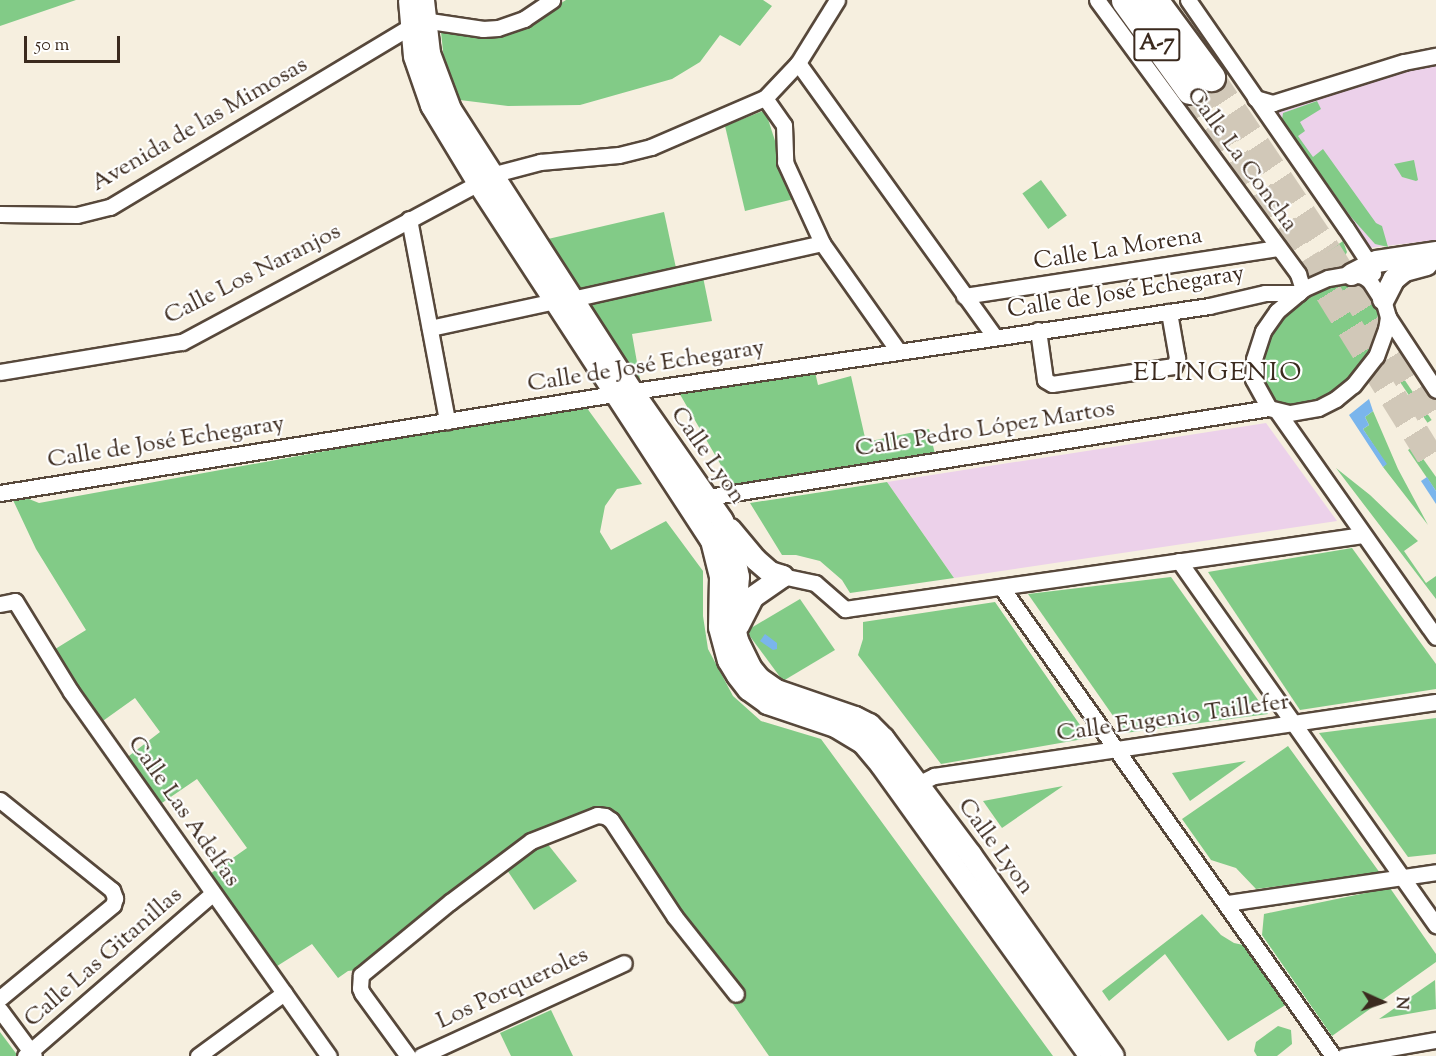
<!DOCTYPE html>
<meta charset="utf-8">
<style>
body{margin:0}
#map{position:relative;width:1436px;height:1056px;overflow:hidden;background:#f6efdf;font-family:"Sorts Mill Goudy",serif}
div>[style]{position:absolute}
.built>*{inset:0;background:#ecd1ea}
.green>*{inset:0;background:#82cb87;transform-origin:0 0}
.water>*{inset:0;background:#7ab5ec}
.highway-tunnel>*{height:27px;margin-top:-13.5px;transform-origin:0;background:repeating-linear-gradient(90deg,#d1c8b8 0 27px,transparent 0 41px)}
.roads{filter:drop-shadow(2px 0 #57483b) drop-shadow(-2px 0 #57483b) drop-shadow(0 2px #57483b) drop-shadow(0 -2px #57483b)}
.street>*{height:15px;margin:-7.5px;padding:0 7.5px;transform-origin:7.5px;border-radius:7.5px;background:#fff}
.secondary>*{height:21px;margin:-10.5px;padding:0 10.5px;transform-origin:10.5px;border-radius:10.5px;background:#fff}
.highway>*{height:27px;margin:-13.5px;padding:0 13.5px;transform-origin:13.5px;border-radius:13.5px;background:#fff}
span{translate:-50% -50%;white-space:nowrap;text-align:center;line-height:1.15;-webkit-text-stroke:4.5px #fff;paint-order:stroke}
.shield-label span{padding:2px 4px;background:#fff;border:2px solid;border-radius:4px;-webkit-text-stroke-width:0}
.shield-label{font-size:22px;color:#3b2a1e;font-weight:700}
.street-label{font-size:24px;color:#3b2a1e}
.neighbourhood-label{font-size:26px;color:#3b2a1e;letter-spacing:1.5px}
.north{position:absolute;left:1352px;top:972px;width:60px;height:60px;-webkit-text-stroke:4px #fff;paint-order:stroke;rotate:93deg;font-size:16px;font-weight:700;line-height:24px;text-align:center;color:#3b2a1e}
.north::after{content:'';display:block;margin:auto;width:21px;height:27px;background:#3b2a1e;clip-path:polygon(50% 0,100% 100%,50% 72%,0 100%)}
.scale{position:absolute;left:24px;top:36px;width:96px;height:27px;box-sizing:border-box;border:3px solid #3b2a1e;border-top:0;padding-left:8px;font-size:18px;line-height:21px;white-space:nowrap;color:#3b2a1e;-webkit-text-stroke:4px #fff;paint-order:stroke}
</style>
<div id="map">
<div class="built">
<div style="clip-path:polygon(1436px 64px,1436px 240px,1369px 248px,1271px 111px,1372px 76px)"></div>
<div style="clip-path:polygon(1266px 423px,1337px 521px,954px 578px,887px 482px)"></div>
</div>
<div class="green">
<div style="clip-path:polygon(0 0,76px 0,0 26px)"></div>
<div style="clip-path:polygon(566px 0,763px 0,772px 6px,740px 46px,720px 35px,700px 62px,672px 79px,580px 105px,508px 106px,460px 100px,445px 70px,441px 32px,497px 35px,530px 22px)"></div>
<div style="clip-path:polygon(1317px 101px,1321px 109px,1300px 122px,1305px 131px,1298px 136px,1313px 157px,1323px 149px,1376px 223px,1382px 226px,1388px 247px,1375px 244px,1351px 217px,1282px 120px,1283px 113px)"></div>
<div style="clip-path:polygon(765px 110px,794px 199px,745px 211px,725px 126px)"></div>
<div style="clip-path:polygon(1414px 160px,1418px 180px,1416px 181px,1402px 177px,1394px 164px)"></div>
<div style="left:1041px;top:180px;width:44px;height:23px;rotate:54deg"></div>
<div style="clip-path:polygon(664px 212px,676px 268px,577px 289px,548px 239px)"></div>
<div style="clip-path:polygon(1343px 241px,1347px 252px,1342px 262px,1308px 273px,1304px 268px)"></div>
<div style="clip-path:polygon(703px 277px,712px 321px,632px 334px,641px 385px,589px 305px,600px 298px)"></div>
<div style="clip-path:polygon(1351px 283px,1369px 291px,1378px 313px,1376px 335px,1364px 361px,1349px 379px,1319px 400px,1289px 406px,1276px 402px,1265px 392px,1260px 375px,1260px 365px,1269px 334px,1283px 315px,1302px 297px,1328px 286px)"></div>
<div style="clip-path:polygon(815px 372px,818px 385px,851px 376px,866px 442px,929px 429px,935px 454px,733px 486px,678px 391px)"></div>
<div style="left:1402px;top:376px;width:53px;height:5px;rotate:56deg"></div>
<div style="clip-path:polygon(584px 404px,642px 484px,617px 489px,605px 506px,600px 532px,611px 550px,666px 521px,703px 571px,703px 616px,708px 649px,733px 696px,761px 721px,821px 739px,1053px 1056px,769px 1056px,733px 1004px,745px 994px,673px 905px,613px 813px,528px 836px,356px 970px,348px 971px,338px 978px,312px 944px,274px 968px,210px 874px,247px 848px,197px 779px,159px 805px,125px 759px,160px 732px,135px 698px,100px 723px,52px 651px,86px 630px,36px 549px,13px 500px,29px 499px,39px 503px)"></div>
<div style="clip-path:polygon(1373px 411px,1398px 469px,1428px 525px,1383px 467px,1386px 464px,1363px 429px,1369px 425px,1365px 417px)"></div>
<div style="clip-path:polygon(1414px 446px,1436px 477px,1436px 491px,1408px 450px)"></div>
<div style="clip-path:polygon(1336px 468px,1370px 495px,1418px 541px,1404px 551px,1426px 583px,1436px 576px,1436px 599px)"></div>
<div style="clip-path:polygon(887px 482px,954px 578px,850px 593px,842px 580px,820px 561px,796px 555px,782px 555px,750px 503px)"></div>
<div style="clip-path:polygon(1352px 548px,1436px 664px,1436px 689px,1300px 710px,1208px 572px)"></div>
<div style="clip-path:polygon(1171px 577px,1268px 714px,1125px 733px,1028px 594px)"></div>
<div style="clip-path:polygon(800px 599px,835px 650px,783px 681px,746px 631px)"></div>
<div style="clip-path:polygon(995px 602px,1089px 738px,941px 764px,858px 655px,863px 639px,863px 622px)"></div>
<div style="clip-path:polygon(1436px 718px,1436px 854px,1408px 857px,1319px 733px)"></div>
<div style="clip-path:polygon(1288px 746px,1380px 873px,1256px 889px,1236px 868px,1211px 860px,1182px 819px)"></div>
<div style="clip-path:polygon(1246px 761px,1190px 801px,1172px 773px)"></div>
<div style="clip-path:polygon(1063px 786px,1002px 828px,983px 801px)"></div>
<div style="clip-path:polygon(546px 842px,577px 881px,534px 910px,505px 867px,526px 850px)"></div>
<div style="clip-path:polygon(1390px 888px,1436px 954px,1436px 962px,1332px 1036px,1262px 935px,1264px 914px)"></div>
<div style="clip-path:polygon(1202px 914px,1221px 935px,1234px 943px,1248px 946px,1287px 1004px,1228px 1041px,1165px 954px,1109px 1001px,1102px 991px)"></div>
<div style="clip-path:polygon(1435px 980px,1436px 1009px,1379px 1019px)"></div>
<div style="clip-path:polygon(551px 1010px,573px 1056px,511px 1056px,500px 1033px)"></div>
<div style="clip-path:polygon(1278px 1026px,1291px 1030px,1292px 1044px,1277px 1056px,1257px 1056px,1254px 1051px,1256px 1042px)"></div>
<div style="clip-path:polygon(0 1032px,18px 1056px,0 1056px)"></div>
</div>
<div class="water">
<div style="clip-path:polygon(1369px 399px,1373px 411px,1365px 417px,1369px 425px,1363px 429px,1387px 464px,1383px 467px,1349px 415px)"></div>
<div style="clip-path:polygon(1427px 477px,1436px 491px,1436px 504px,1421px 481px)"></div>
<div style="clip-path:polygon(765px 634px,777px 643px,777px 649px,773px 650px,760px 641px)"></div>
</div>
<div class="highway-tunnel">
<div style="left:1211px;top:77px;width:210px;rotate:56.1deg"></div>
<div style="left:1328px;top:251px;width:204px;rotate:58deg"></div>
<div style="left:1190px;top:90px;width:205px;rotate:55.1deg"></div>
<div style="left:1307px;top:258px;width:244px;rotate:58.1deg"></div>
</div>
<div class="roads">
<div class="street">
<div style="left:1097px;top:0;width:340px;rotate:53.7deg"></div>
<div style="left:1298px;top:274px;width:16px;rotate:72deg"></div>
<div style="left:1188px;top:0;width:277px;rotate:55.3deg"></div>
<div style="left:1346px;top:228px;width:42px;rotate:56.7deg"></div>
<div style="left:1369px;top:263px;width:11px;rotate:68deg"></div>
<div style="left:423px;top:20px;width:61px;rotate:8.5deg"></div>
<div style="left:483px;top:29px;width:15px;rotate:-4deg"></div>
<div style="left:498px;top:28px;width:28px;rotate:-19deg"></div>
<div style="left:524px;top:19px;width:34px;rotate:-34deg"></div>
<div style="left:798px;top:63px;width:336px;rotate:54.3deg"></div>
<div style="left:765px;top:98px;width:33px;rotate:55deg"></div>
<div style="left:784px;top:125px;width:37px;rotate:88deg"></div>
<div style="left:785px;top:162px;width:89px;rotate:65.4deg"></div>
<div style="left:822px;top:243px;width:133px;rotate:54.8deg"></div>
<div style="left:1255px;top:98px;width:19px;rotate:16deg"></div>
<div style="left:1273px;top:103px;width:137px;rotate:-17.4deg"></div>
<div style="left:1404px;top:62px;width:33px;rotate:-11deg"></div>
<div style="left:491px;top:175px;width:51px;rotate:-14.9deg"></div>
<div style="left:540px;top:162px;width:79px;rotate:-5.1deg"></div>
<div style="left:619px;top:155px;width:33px;rotate:-14deg"></div>
<div style="left:651px;top:147px;width:124px;rotate:-23.3deg"></div>
<div style="left:765px;top:98px;width:48px;rotate:-46.7deg"></div>
<div style="left:798px;top:63px;width:74px;rotate:-58.2deg"></div>
<div style="left:0;top:214px;width:77px;rotate:0.7deg"></div>
<div style="left:77px;top:215px;width:34px;rotate:-14deg"></div>
<div style="left:110px;top:207px;width:349px;rotate:-31deg"></div>
<div style="left:409px;top:219px;width:206px;rotate:79.3deg"></div>
<div style="left:1351px;top:274px;width:12px;rotate:9deg"></div>
<div style="left:1363px;top:276px;width:7px;rotate:34deg"></div>
<div style="left:1369px;top:280px;width:27px;rotate:57deg"></div>
<div style="left:1384px;top:303px;width:15px;rotate:74deg"></div>
<div style="left:1388px;top:317px;width:12px;rotate:99deg"></div>
<div style="left:1386px;top:329px;width:29px;rotate:110deg"></div>
<div style="left:1376px;top:356px;width:37px;rotate:128deg"></div>
<div style="left:1353px;top:385px;width:22px;rotate:141deg"></div>
<div style="left:1336px;top:399px;width:20px;rotate:153deg"></div>
<div style="left:1318px;top:408px;width:29px;rotate:170deg"></div>
<div style="left:1289px;top:413px;width:21px;rotate:-166deg"></div>
<div style="left:1269px;top:408px;width:33px;rotate:-119deg"></div>
<div style="left:1253px;top:379px;width:20px;rotate:-87deg"></div>
<div style="left:1254px;top:359px;width:29px;rotate:-72deg"></div>
<div style="left:1263px;top:331px;width:24px;rotate:-55deg"></div>
<div style="left:1277px;top:311px;width:34px;rotate:-40deg"></div>
<div style="left:1303px;top:289px;width:27px;rotate:-24deg"></div>
<div style="left:1328px;top:278px;width:23px;rotate:-10deg"></div>
<div style="left:964px;top:296px;width:318px;rotate:-8.7deg"></div>
<div style="left:572px;top:299px;width:256px;rotate:-12.6deg"></div>
<div style="left:1388px;top:317px;width:87px;rotate:56.7deg"></div>
<div style="left:430px;top:328px;width:128px;rotate:-12.2deg"></div>
<div style="left:1038px;top:330px;width:50px;rotate:82deg"></div>
<div style="left:1045px;top:380px;width:8px;rotate:30deg"></div>
<div style="left:1052px;top:384px;width:123px;rotate:-8.4deg"></div>
<div style="left:1174px;top:366px;width:9px;rotate:-69deg"></div>
<div style="left:1177px;top:358px;width:47px;rotate:-99.9deg"></div>
<div style="left:0;top:372px;width:184px;rotate:-9.4deg"></div>
<div style="left:182px;top:342px;width:336px;rotate:-28.2deg"></div>
<div style="left:1277px;top:411px;width:276px;rotate:54.9deg"></div>
<div style="left:0;top:493px;width:622px;rotate:-9.16deg"></div>
<div style="left:614px;top:394px;width:601px;rotate:-8.41deg"></div>
<div style="left:1209px;top:306px;width:57px;rotate:-13.1deg"></div>
<div style="left:1265px;top:293px;width:34px"></div>
<div style="left:708px;top:497px;width:568px;rotate:-9.01deg"></div>
<div style="left:1179px;top:561px;width:446px;rotate:54.8deg"></div>
<div style="left:782px;top:576px;width:34px;rotate:12deg"></div>
<div style="left:815px;top:583px;width:40px;rotate:41deg"></div>
<div style="left:845px;top:609px;width:523px;rotate:-8.13deg"></div>
<div style="left:1002px;top:588px;width:573px;rotate:54.73deg"></div>
<div style="left:0;top:604px;width:15px;rotate:-11deg"></div>
<div style="left:15px;top:601px;width:107px;rotate:58.4deg"></div>
<div style="left:71px;top:692px;width:446px;rotate:54.7deg"></div>
<div style="left:918px;top:784px;width:18px;rotate:-27deg"></div>
<div style="left:934px;top:776px;width:507px;rotate:-8.39deg"></div>
<div style="left:0;top:800px;width:144px;rotate:38.8deg"></div>
<div style="left:112px;top:890px;width:9px;rotate:69deg"></div>
<div style="left:115px;top:898px;width:7px;rotate:106deg"></div>
<div style="left:113px;top:905px;width:146px;rotate:140.5deg"></div>
<div style="left:1227px;top:903px;width:211px;rotate:-8.4deg"></div>
<div style="left:0;top:1010px;width:57px;rotate:53.5deg"></div>
<div style="left:25px;top:1056px;width:247px;rotate:-40.9deg"></div>
<div style="left:198px;top:1056px;width:107px;rotate:-36.2deg"></div>
<div style="left:408px;top:1056px;width:78px;rotate:-126.1deg"></div>
<div style="left:362px;top:993px;width:5px;rotate:-112deg"></div>
<div style="left:360px;top:988px;width:13px;rotate:-86deg"></div>
<div style="left:361px;top:975px;width:115px;rotate:-39.4deg"></div>
<div style="left:450px;top:902px;width:101px;rotate:-37deg"></div>
<div style="left:531px;top:841px;width:71px;rotate:-21.5deg"></div>
<div style="left:597px;top:815px;width:8px;rotate:7deg"></div>
<div style="left:605px;top:816px;width:7px;rotate:34deg"></div>
<div style="left:611px;top:820px;width:116px;rotate:56.6deg"></div>
<div style="left:675px;top:917px;width:98px;rotate:51.6deg"></div>
<div style="left:421px;top:1056px;width:223px;rotate:-24.6deg"></div>
<div style="left:1344px;top:1056px;width:93px;rotate:-9.9deg"></div>
</div>
<div class="secondary">
<div style="left:409px;top:0;width:56px;rotate:84.9deg"></div>
<div style="left:414px;top:56px;width:52px;rotate:70.9deg"></div>
<div style="left:431px;top:105px;width:91px;rotate:58.9deg"></div>
<div style="left:478px;top:183px;width:426px;rotate:56.9deg"></div>
<div style="left:711px;top:540px;width:38px;rotate:76deg"></div>
<div style="left:720px;top:577px;width:50px;rotate:91.1deg"></div>
<div style="left:719px;top:627px;width:34px;rotate:75deg"></div>
<div style="left:728px;top:660px;width:17px;rotate:59deg"></div>
<div style="left:737px;top:675px;width:18px;rotate:52deg"></div>
<div style="left:748px;top:689px;width:24px;rotate:36deg"></div>
<div style="left:767px;top:703px;width:72px;rotate:18.7deg"></div>
<div style="left:835px;top:726px;width:31px;rotate:31deg"></div>
<div style="left:862px;top:742px;width:30px;rotate:50deg"></div>
<div style="left:881px;top:765px;width:358px;rotate:54.3deg"></div>
<div style="left:423px;top:0;width:53px;rotate:83.5deg"></div>
<div style="left:429px;top:53px;width:60px;rotate:69.4deg"></div>
<div style="left:450px;top:109px;width:336px;rotate:57.2deg"></div>
<div style="left:632px;top:391px;width:157px;rotate:55.1deg"></div>
<div style="left:722px;top:520px;width:28px;rotate:69deg"></div>
<div style="left:732px;top:546px;width:31px;rotate:79deg"></div>
<div style="left:738px;top:576px;width:50px;rotate:94.6deg"></div>
<div style="left:734px;top:626px;width:14px;rotate:78deg"></div>
<div style="left:737px;top:640px;width:30px;rotate:64deg"></div>
<div style="left:750px;top:667px;width:14px;rotate:51deg"></div>
<div style="left:759px;top:678px;width:21px;rotate:35deg"></div>
<div style="left:776px;top:690px;width:83px;rotate:18.9deg"></div>
<div style="left:855px;top:717px;width:16px;rotate:27deg"></div>
<div style="left:869px;top:724px;width:20px;rotate:45deg"></div>
<div style="left:883px;top:738px;width:145px;rotate:53.1deg"></div>
<div style="left:970px;top:854px;width:247px;rotate:54.7deg"></div>
<div style="left:1351px;top:274px;width:28px;rotate:-27deg"></div>
<div style="left:1376px;top:261px;width:61px;rotate:-8.5deg"></div>
<div style="left:1383px;top:299px;width:22px;rotate:-63deg"></div>
<div style="left:1393px;top:279px;width:14px;rotate:-39deg"></div>
<div style="left:1404px;top:270px;width:23px;rotate:-15deg"></div>
<div style="left:730px;top:529px;width:39px;rotate:50deg"></div>
<div style="left:755px;top:559px;width:20px;rotate:41deg"></div>
<div style="left:770px;top:572px;width:13px;rotate:18deg"></div>
<div style="left:738px;top:625px;width:31px;rotate:-63deg"></div>
<div style="left:752px;top:597px;width:37px;rotate:-35deg"></div>
</div>
<div class="highway">
<div style="left:1125px;top:0;width:111px;rotate:54.2deg"></div>
<div style="left:1154px;top:0;width:96px;rotate:53.5deg"></div>
</div>
</div>
<div class="shield-label">
<span style="left:1157px;top:45px">A-7</span>
</div>
<div class="street-label">
<span style="left:200px;top:125px;rotate:-30deg">Avenida de las Mimosas</span>
<span style="left:1241px;top:160px;rotate:54deg">Calle La Concha</span>
<span style="left:1118px;top:250px;rotate:-9deg">Calle La Morena</span>
<span style="left:253px;top:275px;rotate:-27deg">Calle Los Naranjos</span>
<span style="left:1126px;top:293px;rotate:-9deg">Calle de José Echegaray</span>
<span style="left:646px;top:367px;rotate:-9deg">Calle de José Echegaray</span>
<span style="left:985px;top:430px;rotate:-9deg">Calle Pedro López Martos</span>
<span style="left:166px;top:443px;rotate:-9deg">Calle de José Echegaray</span>
<span style="left:707px;top:456px;rotate:55deg">Calle Lyon</span>
<span style="left:1173px;top:719px;rotate:-8deg">Calle Eugenio Taillefer</span>
<span style="left:183px;top:812px;rotate:55deg">Calle Las Adelfas</span>
<span style="left:995px;top:847px;rotate:54deg">Calle Lyon</span>
<span style="left:104px;top:958px;rotate:-41deg">Calle Las Gitanillas</span>
<span style="left:513px;top:989px;rotate:-25deg">Los Porqueroles</span>
</div>
<div class="neighbourhood-label">
<span style="left:1218px;top:374px">EL INGENIO</span>
</div>
<div class="north">N</div>
<div class="scale">50 m</div>
</div>
